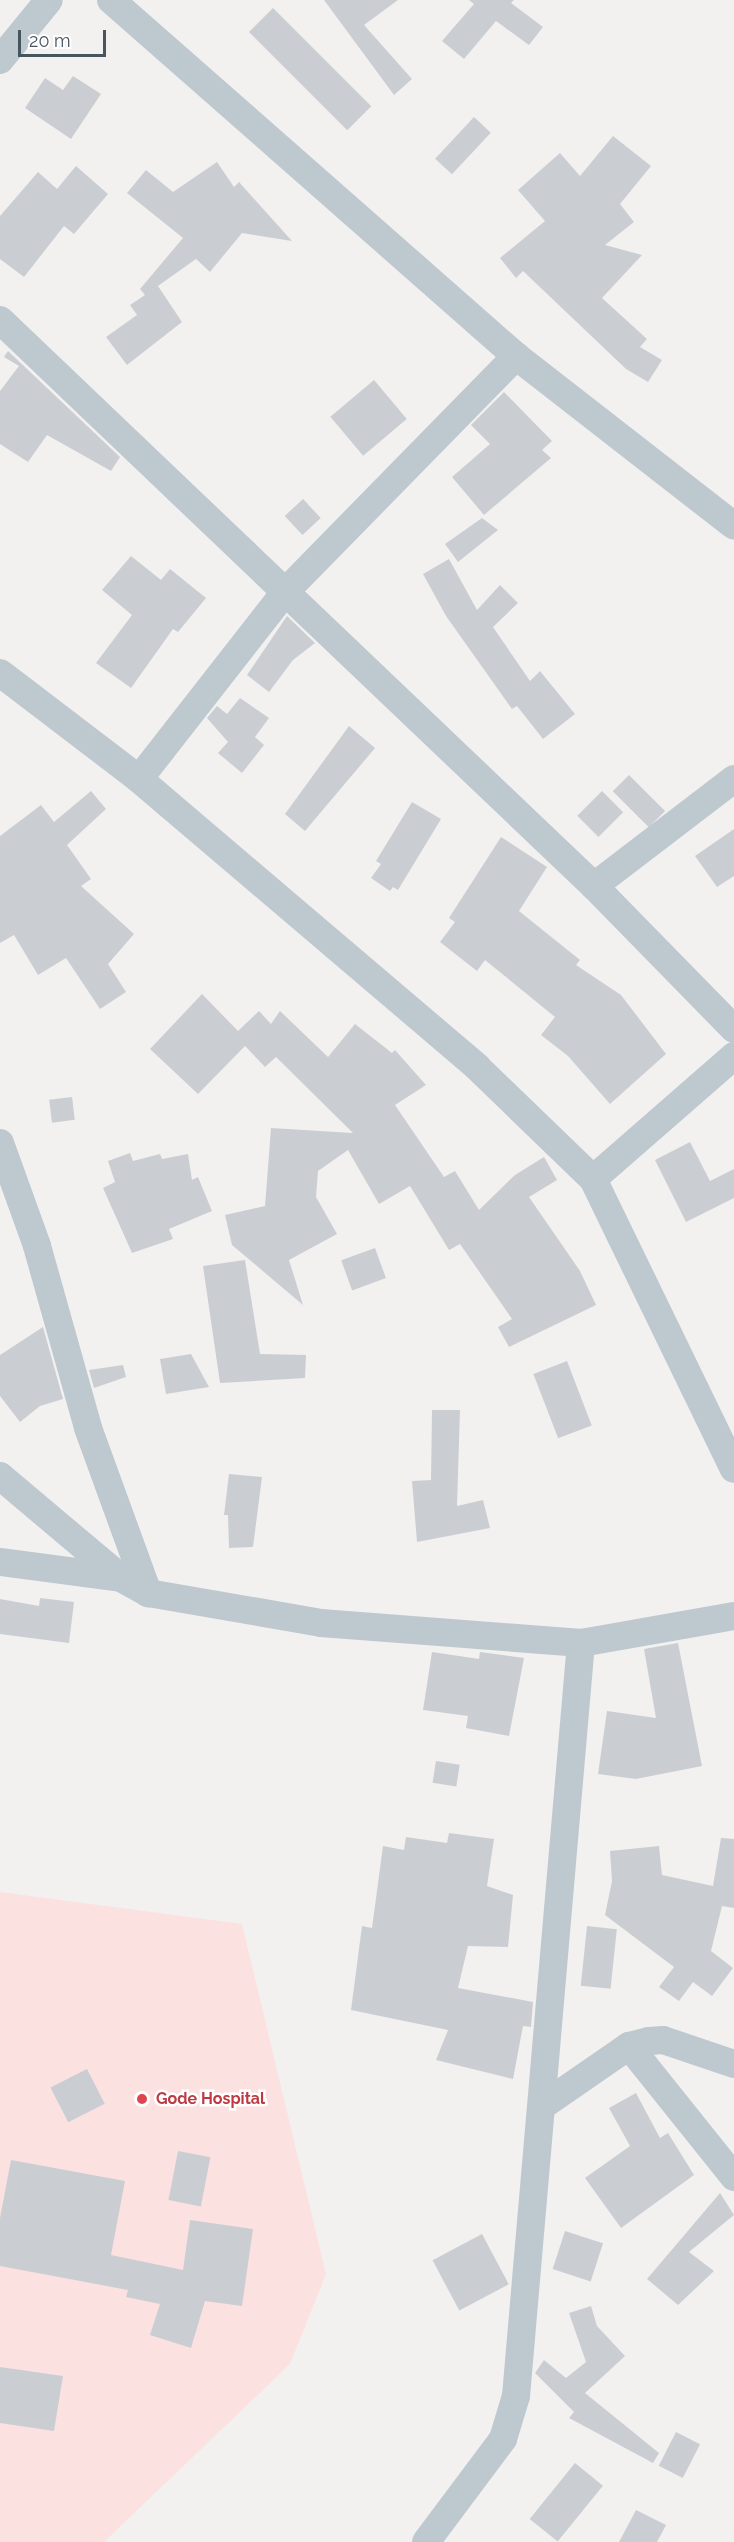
<!DOCTYPE html>
<style>
body{margin:0}
#map{position:relative;width:734px;height:2542px;overflow:hidden;background:#f3f0f0;font-family:Raleway,sans-serif}
div>[style]{position:absolute}
.medical>*{inset:0;background:#fce1e1}
.building>*{inset:0;background:#caced3;transform-origin:0 0}
.minor>*{height:28px;margin:-14px;padding:0 14px;transform-origin:14px;border-radius:14px;background:#bdc9cf}
.dots>*{width:16px;height:16px;translate:-50% -50%;box-sizing:border-box;border:3px solid #fff;border-radius:50%}
span{translate:-50% -50%;white-space:nowrap;text-align:center;line-height:1.15;-webkit-text-stroke:5px #fff;paint-order:stroke}
.health-label{font-size:16px;color:#be3a42;font-weight:700}
.left{translate:0 -50%;text-align:left}
.scale{position:absolute;left:18px;top:30px;width:88px;height:27px;box-sizing:border-box;border:3px solid #47555e;border-top:0;padding-left:8px;font-size:18px;line-height:21px;white-space:nowrap;color:#47555e;-webkit-text-stroke:4px #fff;paint-order:stroke}
</style>
<div id="map">
<div class="medical">
<div style="clip-path:polygon(0 1892px,242px 1924px,326px 2274px,290px 2364px,104px 2542px,0 2542px)"></div>
</div>
<div class="building">
<div style="clip-path:polygon(324px 0,398px 0,364px 25px,412px 79px,394px 95px)"></div>
<div style="clip-path:polygon(469px 0,514px 0,511px 3px,543px 27px,529px 45px,496px 21px,464px 59px,442px 41px,474px 4px)"></div>
<div style="left:273px;top:8px;width:139px;height:34px;rotate:45deg"></div>
<div style="clip-path:polygon(73px 76px,101px 94px,71px 139px,25px 108px,45px 78px,63px 90px)"></div>
<div style="left:474px;top:117px;width:23px;height:57px;rotate:43deg"></div>
<div style="clip-path:polygon(613px 136px,651px 166px,620px 204px,634px 222px,605px 245px,642px 255px,602px 298px,647px 339px,640px 347px,662px 360px,648px 382px,626px 369px,523px 271px,516px 278px,500px 258px,545px 221px,518px 190px,560px 153px,580px 176px)"></div>
<div style="clip-path:polygon(217px 162px,234px 187px,239px 182px,292px 241px,242px 233px,210px 272px,196px 259px,148px 293px,158px 286px,182px 322px,127px 365px,106px 337px,137px 315px,130px 305px,145px 295px,140px 289px,183px 238px,127px 193px,146px 170px,173px 192px)"></div>
<div style="clip-path:polygon(76px 166px,108px 194px,74px 234px,64px 226px,24px 277px,0 259px,0 216px,38px 172px,57px 189px)"></div>
<div style="clip-path:polygon(8px 351px,120px 457px,111px 471px,47px 435px,28px 462px,0 444px,0 391px,19px 366px,4px 357px)"></div>
<div style="left:374px;top:380px;width:51px;height:57px;rotate:50deg"></div>
<div style="clip-path:polygon(504px 392px,552px 441px,542px 450px,551px 458px,484px 515px,452px 477px,490px 444px,471px 425px)"></div>
<div style="left:303px;top:499px;width:26px;height:25px;rotate:47deg"></div>
<div style="clip-path:polygon(482px 518px,498px 530px,458px 562px,445px 544px)"></div>
<div style="clip-path:polygon(131px 556px,161px 580px,170px 569px,206px 598px,178px 632px,173px 629px,131px 688px,96px 663px,132px 615px,102px 590px)"></div>
<div style="clip-path:polygon(449px 559px,477px 610px,500px 585px,518px 603px,493px 627px,530px 681px,540px 671px,575px 714px,543px 739px,517px 706px,512px 709px,446px 616px,423px 574px)"></div>
<div style="clip-path:polygon(287px 616px,315px 643px,293px 660px,269px 692px,247px 675px)"></div>
<div style="clip-path:polygon(240px 698px,269px 718px,255px 737px,264px 745px,242px 773px,218px 753px,228px 742px,207px 718px,217px 706px,227px 714px)"></div>
<div style="clip-path:polygon(349px 726px,375px 748px,305px 831px,285px 814px)"></div>
<div style="left:629px;top:775px;width:51px;height:23px;rotate:45deg"></div>
<div style="clip-path:polygon(91px 791px,106px 809px,67px 845px,91px 879px,81px 886px,134px 934px,108px 964px,126px 992px,100px 1009px,66px 958px,38px 975px,14px 935px,0 943px,0 836px,41px 805px,54px 822px)"></div>
<div style="left:602px;top:791px;width:30px;height:35px;rotate:45deg"></div>
<div style="clip-path:polygon(412px 802px,441px 819px,398px 890px,393px 887px,390px 891px,371px 878px,381px 864px,376px 861px)"></div>
<div style="clip-path:polygon(734px 829px,734px 876px,717px 887px,695px 856px)"></div>
<div style="clip-path:polygon(501px 837px,547px 867px,519px 911px,580px 960px,576px 965px,621px 995px,666px 1054px,610px 1104px,568px 1056px,541px 1035px,555px 1017px,485px 960px,477px 971px,440px 942px,455px 922px,449px 918px)"></div>
<div style="clip-path:polygon(202px 994px,238px 1031px,259px 1011px,271px 1024px,280px 1011px,328px 1057px,355px 1024px,392px 1053px,395px 1050px,426px 1085px,395px 1105px,444px 1177px,455px 1171px,479px 1210px,515px 1175px,544px 1157px,557px 1180px,529px 1197px,580px 1271px,596px 1305px,509px 1347px,498px 1327px,512px 1319px,460px 1244px,449px 1250px,410px 1186px,379px 1204px,348px 1150px,318px 1171px,316px 1197px,337px 1234px,289px 1260px,303px 1305px,232px 1245px,225px 1215px,265px 1206px,271px 1128px,353px 1133px,276px 1057px,265px 1067px,245px 1046px,198px 1094px,150px 1049px)"></div>
<div style="left:72px;top:1097px;width:23px;height:23px;rotate:83deg"></div>
<div style="clip-path:polygon(690px 1142px,710px 1181px,734px 1169px,734px 1198px,686px 1222px,655px 1160px)"></div>
<div style="clip-path:polygon(130px 1153px,133px 1161px,160px 1154px,162px 1159px,188px 1154px,192px 1180px,198px 1177px,212px 1211px,169px 1229px,173px 1239px,132px 1253px,103px 1188px,115px 1182px,108px 1161px)"></div>
<div style="left:375px;top:1248px;width:32px;height:36px;rotate:70deg"></div>
<div style="clip-path:polygon(245px 1260px,260px 1354px,306px 1355px,305px 1378px,220px 1383px,203px 1266px)"></div>
<div style="clip-path:polygon(43px 1327px,63px 1399px,40px 1406px,20px 1422px,0 1396px,0 1355px)"></div>
<div style="clip-path:polygon(191px 1354px,209px 1387px,166px 1394px,160px 1359px)"></div>
<div style="left:567px;top:1361px;width:69px;height:36px;rotate:69deg"></div>
<div style="clip-path:polygon(123px 1365px,126px 1377px,94px 1388px,89px 1370px)"></div>
<div style="clip-path:polygon(432px 1410px,460px 1410px,457px 1506px,483px 1500px,490px 1528px,417px 1542px,412px 1481px,431px 1480px)"></div>
<div style="clip-path:polygon(229px 1474px,262px 1477px,253px 1547px,229px 1548px,228px 1515px,224px 1515px)"></div>
<div style="clip-path:polygon(40px 1598px,74px 1602px,69px 1643px,0 1634px,0 1599px,39px 1606px)"></div>
<div style="clip-path:polygon(678px 1643px,702px 1766px,636px 1779px,598px 1774px,607px 1711px,656px 1718px,644px 1649px)"></div>
<div style="clip-path:polygon(432px 1652px,479px 1659px,480px 1652px,524px 1658px,509px 1736px,466px 1728px,468px 1716px,423px 1710px)"></div>
<div style="left:436px;top:1761px;width:24px;height:22px;rotate:9deg"></div>
<div style="clip-path:polygon(449px 1833px,494px 1839px,487px 1886px,513px 1895px,508px 1947px,468px 1946px,458px 1988px,533px 2002px,531px 2027px,523px 2026px,513px 2079px,436px 2060px,448px 2030px,351px 2010px,362px 1926px,372px 1928px,383px 1846px,404px 1850px,406px 1837px,447px 1843px)"></div>
<div style="clip-path:polygon(721px 1838px,734px 1839px,734px 1908px,722px 1906px,711px 1951px,733px 1968px,712px 1996px,693px 1982px,679px 2001px,659px 1987px,674px 1967px,605px 1915px,612px 1881px,610px 1851px,659px 1846px,662px 1875px,713px 1886px)"></div>
<div style="left:587px;top:1926px;width:30px;height:60px;rotate:6deg"></div>
<div style="left:87px;top:2069px;width:39px;height:41px;rotate:63deg"></div>
<div style="clip-path:polygon(636px 2093px,660px 2138px,668px 2133px,694px 2175px,621px 2228px,585px 2178px,630px 2146px,609px 2108px)"></div>
<div style="left:178px;top:2151px;width:33px;height:50px;rotate:11deg"></div>
<div style="clip-path:polygon(11px 2160px,125px 2181px,111px 2255px,183px 2270px,190px 2220px,253px 2229px,242px 2306px,205px 2301px,191px 2348px,150px 2335px,160px 2304px,126px 2297px,128px 2290px,0 2266px,0 2218px)"></div>
<div style="clip-path:polygon(720px 2193px,734px 2215px,689px 2252px,714px 2271px,678px 2305px,647px 2279px)"></div>
<div style="left:565px;top:2231px;width:40px;height:40px;rotate:18deg"></div>
<div style="left:482px;top:2234px;width:57px;height:56px;rotate:62deg"></div>
<div style="clip-path:polygon(591px 2306px,597px 2326px,625px 2356px,585px 2393px,659px 2453px,653px 2463px,569px 2418px,574px 2412px,535px 2373px,544px 2360px,566px 2378px,586px 2362px,569px 2313px)"></div>
<div style="clip-path:polygon(0 2367px,63px 2376px,54px 2431px,0 2423px)"></div>
<div style="left:676px;top:2432px;width:27px;height:38px;rotate:27deg"></div>
<div style="left:575px;top:2463px;width:36px;height:72px;rotate:39deg"></div>
<div style="clip-path:polygon(636px 2510px,666px 2525px,657px 2542px,619px 2542px)"></div>
</div>
<div class="minor">
<div style="left:111px;top:0;width:539px;rotate:41.32deg"></div>
<div style="left:516px;top:356px;width:276px;rotate:37.9deg"></div>
<div style="left:0;top:60px;width:77px;rotate:-50.8deg"></div>
<div style="left:0;top:320px;width:820px;rotate:43.62deg"></div>
<div style="left:594px;top:886px;width:200px;rotate:45.6deg"></div>
<div style="left:0;top:673px;width:175px;rotate:37.3deg"></div>
<div style="left:139px;top:779px;width:444px;rotate:40.4deg"></div>
<div style="left:477px;top:1067px;width:161px;rotate:44deg"></div>
<div style="left:593px;top:1179px;width:322px;rotate:64.1deg"></div>
<div style="left:139px;top:779px;width:239px;rotate:-52deg"></div>
<div style="left:286px;top:591px;width:329px;rotate:-45.6deg"></div>
<div style="left:594px;top:886px;width:176px;rotate:-37.4deg"></div>
<div style="left:0;top:1143px;width:109px;rotate:70.2deg"></div>
<div style="left:37px;top:1246px;width:189px;rotate:74.3deg"></div>
<div style="left:88px;top:1428px;width:176px;rotate:70deg"></div>
<div style="left:593px;top:1179px;width:187px;rotate:-41.1deg"></div>
<div style="left:0;top:1476px;width:158px;rotate:40.1deg"></div>
<div style="left:121px;top:1578px;width:31px;rotate:29deg"></div>
<div style="left:148px;top:1593px;width:176px;rotate:9.8deg"></div>
<div style="left:321px;top:1623px;width:261px;rotate:4.4deg"></div>
<div style="left:581px;top:1643px;width:155px;rotate:-10deg"></div>
<div style="left:0;top:1562px;width:122px;rotate:7.5deg"></div>
<div style="left:629px;top:2046px;width:168px;rotate:51.3deg"></div>
<div style="left:542px;top:2106px;width:106px;rotate:-34.6deg"></div>
<div style="left:629px;top:2046px;width:21px;rotate:-14deg"></div>
<div style="left:649px;top:2041px;width:14px;rotate:-4deg"></div>
<div style="left:663px;top:2040px;width:75px;rotate:18.7deg"></div>
<div style="left:426px;top:2542px;width:129px;rotate:-53.2deg"></div>
<div style="left:503px;top:2439px;width:45px;rotate:-73.2deg"></div>
<div style="left:516px;top:2396px;width:756px;rotate:-85.07deg"></div>
</div>
<div class="dots">
<div style="left:142px;top:2099px;background:#e0444e"></div>
</div>
<div class="health-label">
<span class="left" style="left:156px;top:2099px">Gode Hospital</span>
</div>
<div class="scale">20 m</div>
</div>
